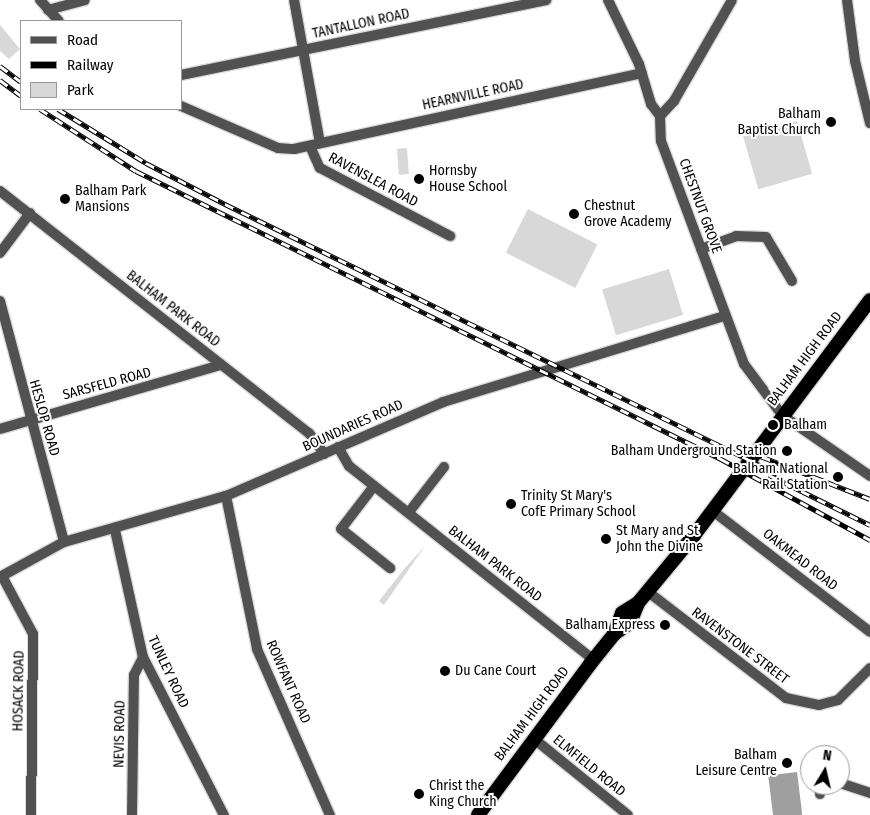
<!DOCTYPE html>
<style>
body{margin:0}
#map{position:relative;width:870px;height:815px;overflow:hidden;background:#fff;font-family:"Fira Sans Condensed",sans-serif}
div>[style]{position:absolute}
.green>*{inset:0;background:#d8d8d8;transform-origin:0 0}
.water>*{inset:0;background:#9f9f9f;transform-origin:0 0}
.roads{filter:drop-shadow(1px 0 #dbdbdb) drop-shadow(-1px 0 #dbdbdb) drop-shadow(0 1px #dbdbdb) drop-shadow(0 -1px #dbdbdb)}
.minor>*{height:10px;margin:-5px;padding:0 5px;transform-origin:5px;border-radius:5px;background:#515151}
.trunk>*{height:14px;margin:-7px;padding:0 7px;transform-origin:7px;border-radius:7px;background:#000}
.rail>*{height:5px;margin-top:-2.5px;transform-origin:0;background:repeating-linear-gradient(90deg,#fff 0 9px,#000 0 18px);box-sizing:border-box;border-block:1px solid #000}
.dots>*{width:14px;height:14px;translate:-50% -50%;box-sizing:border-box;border:2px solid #fff;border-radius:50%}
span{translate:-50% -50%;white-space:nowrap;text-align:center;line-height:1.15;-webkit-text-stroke:4px #fff;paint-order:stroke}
.street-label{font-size:14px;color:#000}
.poi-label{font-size:14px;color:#000}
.right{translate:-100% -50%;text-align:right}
.left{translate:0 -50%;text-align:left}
.legend{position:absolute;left:20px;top:20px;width:162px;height:90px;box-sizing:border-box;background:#fff;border:1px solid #999;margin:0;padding:6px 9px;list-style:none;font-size:15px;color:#000}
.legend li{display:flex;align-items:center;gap:10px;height:25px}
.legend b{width:25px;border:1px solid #999}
.north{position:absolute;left:800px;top:745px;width:50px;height:50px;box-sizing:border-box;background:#fff;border:1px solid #999;border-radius:50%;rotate:9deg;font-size:14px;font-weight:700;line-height:20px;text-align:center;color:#000}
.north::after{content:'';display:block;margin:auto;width:18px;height:22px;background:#000;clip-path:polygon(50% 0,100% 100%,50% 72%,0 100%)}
</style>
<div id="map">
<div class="green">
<div style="clip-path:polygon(0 25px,20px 49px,9px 59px,0 51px)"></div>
<div style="left:797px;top:121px;width:55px;height:56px;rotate:74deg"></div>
<div style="left:407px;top:148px;width:26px;height:10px;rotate:86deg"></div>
<div style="left:528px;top:209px;width:78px;height:49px;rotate:27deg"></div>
<div style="left:669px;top:269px;width:48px;height:70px;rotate:73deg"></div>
<div style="clip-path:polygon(425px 546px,384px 605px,379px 601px,404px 569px)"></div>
</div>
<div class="water">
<div style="left:797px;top:772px;width:43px;height:29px;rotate:83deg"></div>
</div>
<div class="roads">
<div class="minor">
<div style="left:40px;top:0;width:28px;rotate:48deg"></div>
<div style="left:294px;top:0;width:145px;rotate:79.7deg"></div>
<div style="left:608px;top:0;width:71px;rotate:64.2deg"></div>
<div style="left:639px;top:64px;width:42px;rotate:73.3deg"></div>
<div style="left:651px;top:104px;width:15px;rotate:53deg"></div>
<div style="left:660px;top:116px;width:25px;rotate:88deg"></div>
<div style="left:661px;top:141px;width:238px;rotate:69.6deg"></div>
<div style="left:744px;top:364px;width:64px;rotate:53.3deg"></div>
<div style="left:782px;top:415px;width:107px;rotate:34.7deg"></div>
<div style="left:847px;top:0;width:62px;rotate:82.5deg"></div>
<div style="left:855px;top:61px;width:64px;rotate:76.4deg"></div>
<div style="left:48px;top:10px;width:38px;rotate:-15deg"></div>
<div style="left:181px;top:75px;width:373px;rotate:-11.6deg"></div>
<div style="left:181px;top:106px;width:106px;rotate:23.4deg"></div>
<div style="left:278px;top:148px;width:16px;rotate:4deg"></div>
<div style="left:294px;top:149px;width:356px;rotate:-12.3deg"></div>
<div style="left:660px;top:116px;width:21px;rotate:-47deg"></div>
<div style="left:674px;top:101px;width:116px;rotate:-60.1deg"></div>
<div style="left:310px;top:146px;width:24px;rotate:66deg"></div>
<div style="left:320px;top:168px;width:147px;rotate:27.6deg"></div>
<div style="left:0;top:191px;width:392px;rotate:38.1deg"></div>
<div style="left:309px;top:433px;width:26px;rotate:54deg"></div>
<div style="left:701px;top:249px;width:37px;rotate:-20deg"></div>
<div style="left:736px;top:236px;width:30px;rotate:2deg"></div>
<div style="left:766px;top:237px;width:51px;rotate:59.4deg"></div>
<div style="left:0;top:253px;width:50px;rotate:-53.1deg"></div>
<div style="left:0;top:301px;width:249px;rotate:75.1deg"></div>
<div style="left:0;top:429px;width:230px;rotate:-16.2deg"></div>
<div style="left:338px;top:447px;width:22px;rotate:60deg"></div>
<div style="left:349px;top:466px;width:313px;rotate:38.4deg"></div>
<div style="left:374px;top:486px;width:54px;rotate:127.5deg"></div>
<div style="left:341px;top:529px;width:63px;rotate:38.5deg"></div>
<div style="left:226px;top:496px;width:156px;rotate:78.5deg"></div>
<div style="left:257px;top:649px;width:181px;rotate:66.3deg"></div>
<div style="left:713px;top:511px;width:198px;rotate:37.6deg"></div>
<div style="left:409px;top:512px;width:57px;rotate:-52.1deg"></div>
<div style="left:115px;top:530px;width:130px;rotate:77.6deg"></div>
<div style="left:143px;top:657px;width:178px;rotate:62.9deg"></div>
<div style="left:2px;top:576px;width:66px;rotate:61.9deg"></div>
<div style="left:33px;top:634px;width:181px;rotate:90.6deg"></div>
<div style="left:0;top:577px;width:73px;rotate:-28.7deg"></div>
<div style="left:64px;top:542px;width:168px;rotate:-15.9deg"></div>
<div style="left:226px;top:496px;width:236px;rotate:-23.4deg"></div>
<div style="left:443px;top:402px;width:295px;rotate:-17deg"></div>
<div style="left:647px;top:591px;width:175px;rotate:37.6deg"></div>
<div style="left:786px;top:698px;width:34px;rotate:12deg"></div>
<div style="left:819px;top:705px;width:20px;rotate:-15deg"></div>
<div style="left:838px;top:700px;width:45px;rotate:-45deg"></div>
<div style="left:533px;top:738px;width:122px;rotate:39deg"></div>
<div style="left:840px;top:783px;width:32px;rotate:18deg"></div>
<div style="left:820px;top:794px;width:9px;rotate:-84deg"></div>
<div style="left:132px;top:815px;width:140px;rotate:-89.2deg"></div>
<div style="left:134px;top:675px;width:20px;rotate:-63deg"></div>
</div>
<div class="trunk">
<div style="left:614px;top:634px;width:22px;rotate:-69deg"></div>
<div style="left:622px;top:613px;width:19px;rotate:-32deg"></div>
<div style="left:638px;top:603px;width:89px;rotate:-50.4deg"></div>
<div style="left:695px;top:534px;width:292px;rotate:-53.2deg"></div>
<div style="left:478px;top:815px;width:188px;rotate:-53.4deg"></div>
<div style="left:590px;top:664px;width:38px;rotate:-51deg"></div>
<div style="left:614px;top:634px;width:19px;rotate:-35deg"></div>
<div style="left:630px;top:623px;width:22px;rotate:-68deg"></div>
</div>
</div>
<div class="rail">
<div style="left:0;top:66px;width:26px;rotate:37deg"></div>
<div style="left:0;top:80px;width:26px;rotate:37deg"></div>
<div style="left:40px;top:109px;width:114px;rotate:32.9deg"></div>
<div style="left:136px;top:171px;width:652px;rotate:26.21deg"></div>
<div style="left:721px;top:459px;width:170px;rotate:28.5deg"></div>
<div style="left:58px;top:109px;width:103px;rotate:31.5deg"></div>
<div style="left:146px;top:163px;width:89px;rotate:27.4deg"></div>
<div style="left:225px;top:204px;width:615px;rotate:26.02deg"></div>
<div style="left:745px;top:450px;width:134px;rotate:21.4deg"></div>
<div style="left:769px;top:475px;width:113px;rotate:26.3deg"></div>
</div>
<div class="dots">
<div style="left:831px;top:122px;background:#000"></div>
<div style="left:419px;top:179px;background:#000"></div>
<div style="left:65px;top:199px;background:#000"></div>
<div style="left:574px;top:214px;background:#000"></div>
<div style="left:773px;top:425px;background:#000"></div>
<div style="left:787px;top:451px;background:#000"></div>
<div style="left:838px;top:477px;background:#000"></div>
<div style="left:511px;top:504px;background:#000"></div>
<div style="left:606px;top:539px;background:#000"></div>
<div style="left:665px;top:625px;background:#000"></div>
<div style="left:445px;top:671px;background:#000"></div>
<div style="left:787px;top:763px;background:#000"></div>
<div style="left:419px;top:794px;background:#000"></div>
</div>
<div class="street-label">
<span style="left:361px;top:24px;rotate:-12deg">TANTALLON ROAD</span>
<span style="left:473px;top:95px;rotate:-12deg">HEARNVILLE ROAD</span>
<span style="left:373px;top:180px;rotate:28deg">RAVENSLEA ROAD</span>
<span style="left:700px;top:206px;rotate:70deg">CHESTNUT GROVE</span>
<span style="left:173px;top:309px;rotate:38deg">BALHAM PARK ROAD</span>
<span style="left:805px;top:359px;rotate:-53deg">BALHAM HIGH ROAD</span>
<span style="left:107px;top:384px;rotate:-15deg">SARSFELD ROAD</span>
<span style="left:44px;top:418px;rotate:74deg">HESLOP ROAD</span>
<span style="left:353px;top:426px;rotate:-24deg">BOUNDARIES ROAD</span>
<span style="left:800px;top:560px;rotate:38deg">OAKMEAD ROAD</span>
<span style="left:495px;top:564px;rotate:38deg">BALHAM PARK ROAD</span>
<span style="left:740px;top:646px;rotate:37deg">RAVENSTONE STREET</span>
<span style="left:168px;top:672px;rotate:65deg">TUNLEY ROAD</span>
<span style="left:288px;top:682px;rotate:66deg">ROWFANT ROAD</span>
<span style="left:19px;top:691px;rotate:-89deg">HOSACK ROAD</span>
<span style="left:532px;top:714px;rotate:-53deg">BALHAM HIGH ROAD</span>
<span style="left:120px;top:734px;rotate:-89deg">NEVIS ROAD</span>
<span style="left:589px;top:766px;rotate:39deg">ELMFIELD ROAD</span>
</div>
<div class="poi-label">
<span class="right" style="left:821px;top:122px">Balham<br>Baptist Church</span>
<span class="left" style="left:429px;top:179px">Hornsby<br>House School</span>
<span class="left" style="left:75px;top:199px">Balham Park<br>Mansions</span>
<span class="left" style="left:584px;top:214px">Chestnut<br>Grove Academy</span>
<span class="left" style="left:784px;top:425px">Balham</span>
<span class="right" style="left:777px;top:451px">Balham Underground Station</span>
<span class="right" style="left:828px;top:477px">Balham National<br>Rail Station</span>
<span class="left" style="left:521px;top:504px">Trinity St Mary's<br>CofE Primary School</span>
<span class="left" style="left:616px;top:539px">St Mary and St<br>John the Divine</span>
<span class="right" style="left:655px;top:625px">Balham Express</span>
<span class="left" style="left:455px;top:671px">Du Cane Court</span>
<span class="right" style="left:777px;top:763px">Balham<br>Leisure Centre</span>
<span class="left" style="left:429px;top:794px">Christ the<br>King Church</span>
</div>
<ul class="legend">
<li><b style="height:6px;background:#515151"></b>Road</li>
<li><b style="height:6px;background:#000"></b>Railway</li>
<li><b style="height:14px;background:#d8d8d8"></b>Park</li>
</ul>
<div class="north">N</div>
</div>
